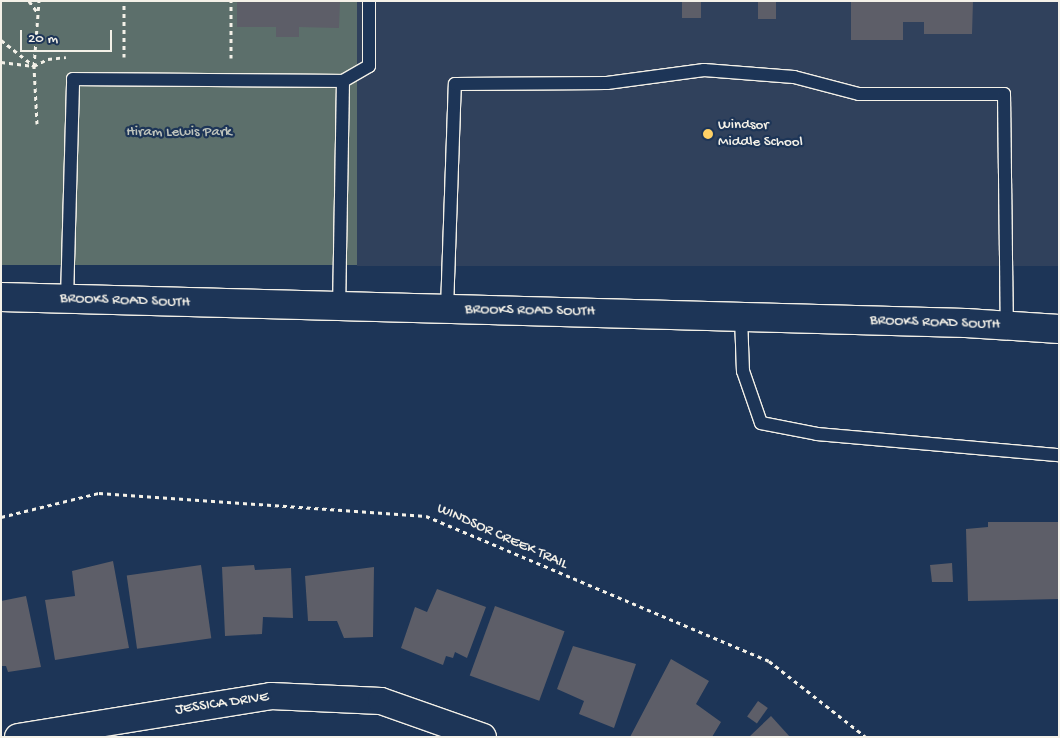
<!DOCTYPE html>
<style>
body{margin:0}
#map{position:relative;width:1060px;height:738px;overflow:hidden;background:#1d3557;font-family:"Gochi Hand",sans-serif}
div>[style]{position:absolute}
.built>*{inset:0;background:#30415c;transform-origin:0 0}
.green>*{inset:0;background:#5c6f6b;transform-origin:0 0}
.building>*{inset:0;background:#5d5e68;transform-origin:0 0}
.path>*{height:3px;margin-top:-1.5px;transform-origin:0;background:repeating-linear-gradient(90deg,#f4f1e8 0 4px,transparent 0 8px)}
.roads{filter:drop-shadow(1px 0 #f4f1e8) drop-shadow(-1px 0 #f4f1e8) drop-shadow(0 1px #f4f1e8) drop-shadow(0 -1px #f4f1e8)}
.lane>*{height:12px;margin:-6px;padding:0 6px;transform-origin:6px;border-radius:6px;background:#1d3557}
.street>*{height:26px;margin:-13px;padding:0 13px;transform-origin:13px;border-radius:13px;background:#1d3557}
.secondary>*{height:28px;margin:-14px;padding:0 14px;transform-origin:14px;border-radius:14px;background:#1d3557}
.dots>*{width:14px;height:14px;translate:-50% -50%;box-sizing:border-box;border:2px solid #1d3557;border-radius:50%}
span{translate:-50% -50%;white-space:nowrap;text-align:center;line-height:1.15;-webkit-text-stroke:4.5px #1d3557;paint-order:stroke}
.poi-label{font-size:15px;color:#f4f1e8}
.left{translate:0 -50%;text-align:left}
.park-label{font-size:15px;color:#bfc4bc}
.street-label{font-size:15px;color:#f4f1e8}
.frame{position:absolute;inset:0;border:2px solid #f4f1e8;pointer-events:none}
.scale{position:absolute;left:20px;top:30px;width:92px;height:22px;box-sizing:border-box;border:2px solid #f4f1e8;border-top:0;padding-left:6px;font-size:15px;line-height:18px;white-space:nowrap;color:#f4f1e8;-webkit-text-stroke:4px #1d3557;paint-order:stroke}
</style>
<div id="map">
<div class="built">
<div style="left:357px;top:1px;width:702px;height:265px"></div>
</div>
<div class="green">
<div style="left:1px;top:1px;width:356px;height:264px"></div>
</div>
<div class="building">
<div style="clip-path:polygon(237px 1px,340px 1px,339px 28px,299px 27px,299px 37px,276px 37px,276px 27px,237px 27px)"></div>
<div style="left:682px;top:1px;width:19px;height:17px"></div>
<div style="left:758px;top:1px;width:18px;height:18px"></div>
<div style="clip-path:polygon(851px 1px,973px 1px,972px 34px,924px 34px,924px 22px,903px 22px,903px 40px,851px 40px)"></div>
<div style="clip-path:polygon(988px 522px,1059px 522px,1059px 599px,968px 601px,966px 529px,988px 527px)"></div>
<div style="clip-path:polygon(113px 561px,129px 648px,55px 660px,45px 600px,75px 596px,72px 571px)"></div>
<div style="clip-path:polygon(952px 563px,953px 582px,932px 582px,930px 565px)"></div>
<div style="left:201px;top:565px;width:74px;height:75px;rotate:82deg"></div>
<div style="clip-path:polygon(254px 565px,255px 570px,291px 568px,293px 618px,263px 617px,262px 634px,225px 636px,222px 567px)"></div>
<div style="clip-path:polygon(374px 567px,373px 637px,344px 638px,337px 621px,308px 621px,305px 576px)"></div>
<div style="clip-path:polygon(437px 589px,486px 607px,467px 658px,455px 652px,453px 658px,446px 656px,443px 665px,401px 648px,415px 607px,427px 612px)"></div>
<div style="clip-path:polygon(26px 596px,41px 667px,8px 672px,6px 666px,1px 666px,1px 601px)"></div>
<div style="left:495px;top:606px;width:74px;height:74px;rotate:20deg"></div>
<div style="clip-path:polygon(573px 646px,636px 664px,614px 728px,579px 714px,584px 701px,557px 689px)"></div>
<div style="clip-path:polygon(671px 659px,709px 681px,696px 704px,721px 722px,712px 737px,630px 737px)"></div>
<div style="left:758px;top:701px;width:12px;height:19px;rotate:35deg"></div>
<div style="clip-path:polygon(771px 716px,790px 737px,749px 737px)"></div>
</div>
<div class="path">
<div style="left:29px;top:1px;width:15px;rotate:53deg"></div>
<div style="left:1px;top:40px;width:42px;rotate:38.2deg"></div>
<div style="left:124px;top:57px;width:56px;rotate:-90deg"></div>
<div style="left:231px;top:58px;width:57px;rotate:-90deg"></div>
<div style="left:1px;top:62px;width:33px;rotate:7deg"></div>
<div style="left:34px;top:66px;width:16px;rotate:-27deg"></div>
<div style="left:48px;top:59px;width:18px;rotate:-6deg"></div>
<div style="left:37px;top:124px;width:58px;rotate:-93deg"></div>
<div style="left:34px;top:66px;width:65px;rotate:-85.6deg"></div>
<div style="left:1px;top:517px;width:101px;rotate:-13.8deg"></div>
<div style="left:99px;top:493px;width:328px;rotate:4deg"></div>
<div style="left:426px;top:516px;width:372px;rotate:22.9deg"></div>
<div style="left:769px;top:661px;width:123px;rotate:38.1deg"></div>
</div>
<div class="roads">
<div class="lane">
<div style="left:343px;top:81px;width:30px;rotate:-30deg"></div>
<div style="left:369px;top:66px;width:65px;rotate:-90deg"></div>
<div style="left:67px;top:299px;width:220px;rotate:-88.4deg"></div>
<div style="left:73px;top:79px;width:270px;rotate:0.4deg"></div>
<div style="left:343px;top:81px;width:225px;rotate:91deg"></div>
<div style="left:447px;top:309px;width:225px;rotate:-88deg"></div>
<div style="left:455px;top:84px;width:152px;rotate:-0.4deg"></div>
<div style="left:607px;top:83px;width:98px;rotate:-7.6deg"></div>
<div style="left:704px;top:70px;width:90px;rotate:4.4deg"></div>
<div style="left:794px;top:77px;width:67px;rotate:14.7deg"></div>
<div style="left:859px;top:94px;width:145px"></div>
<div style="left:1004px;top:94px;width:231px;rotate:89.3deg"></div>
<div style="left:741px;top:317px;width:54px;rotate:87.9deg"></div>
<div style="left:743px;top:371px;width:55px;rotate:70.9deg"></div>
<div style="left:761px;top:423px;width:57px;rotate:11.1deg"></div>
<div style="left:817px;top:434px;width:243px;rotate:5deg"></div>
</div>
<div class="street">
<div style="left:18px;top:737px;width:256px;rotate:-9.2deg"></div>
<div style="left:271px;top:696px;width:110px;rotate:2.6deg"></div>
<div style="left:381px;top:701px;width:108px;rotate:19.4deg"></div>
</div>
<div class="secondary">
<div style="left:1px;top:297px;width:965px;rotate:1.54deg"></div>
<div style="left:966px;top:323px;width:93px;rotate:3.7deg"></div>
</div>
</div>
<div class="dots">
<div style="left:708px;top:134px;background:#ffd166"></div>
</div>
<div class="poi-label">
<span class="left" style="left:718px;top:134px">Windsor<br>Middle School</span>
</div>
<div class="park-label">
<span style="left:179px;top:133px">Hiram Lewis Park</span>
</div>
<div class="street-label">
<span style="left:125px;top:301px;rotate:2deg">BROOKS ROAD SOUTH</span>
<span style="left:530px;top:311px;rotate:1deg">BROOKS ROAD SOUTH</span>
<span style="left:935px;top:323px;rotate:2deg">BROOKS ROAD SOUTH</span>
<span style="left:502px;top:537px;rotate:24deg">WINDSOR CREEK TRAIL</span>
<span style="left:222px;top:704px;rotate:-8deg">JESSICA DRIVE</span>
</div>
<div class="frame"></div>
<div class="scale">20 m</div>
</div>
